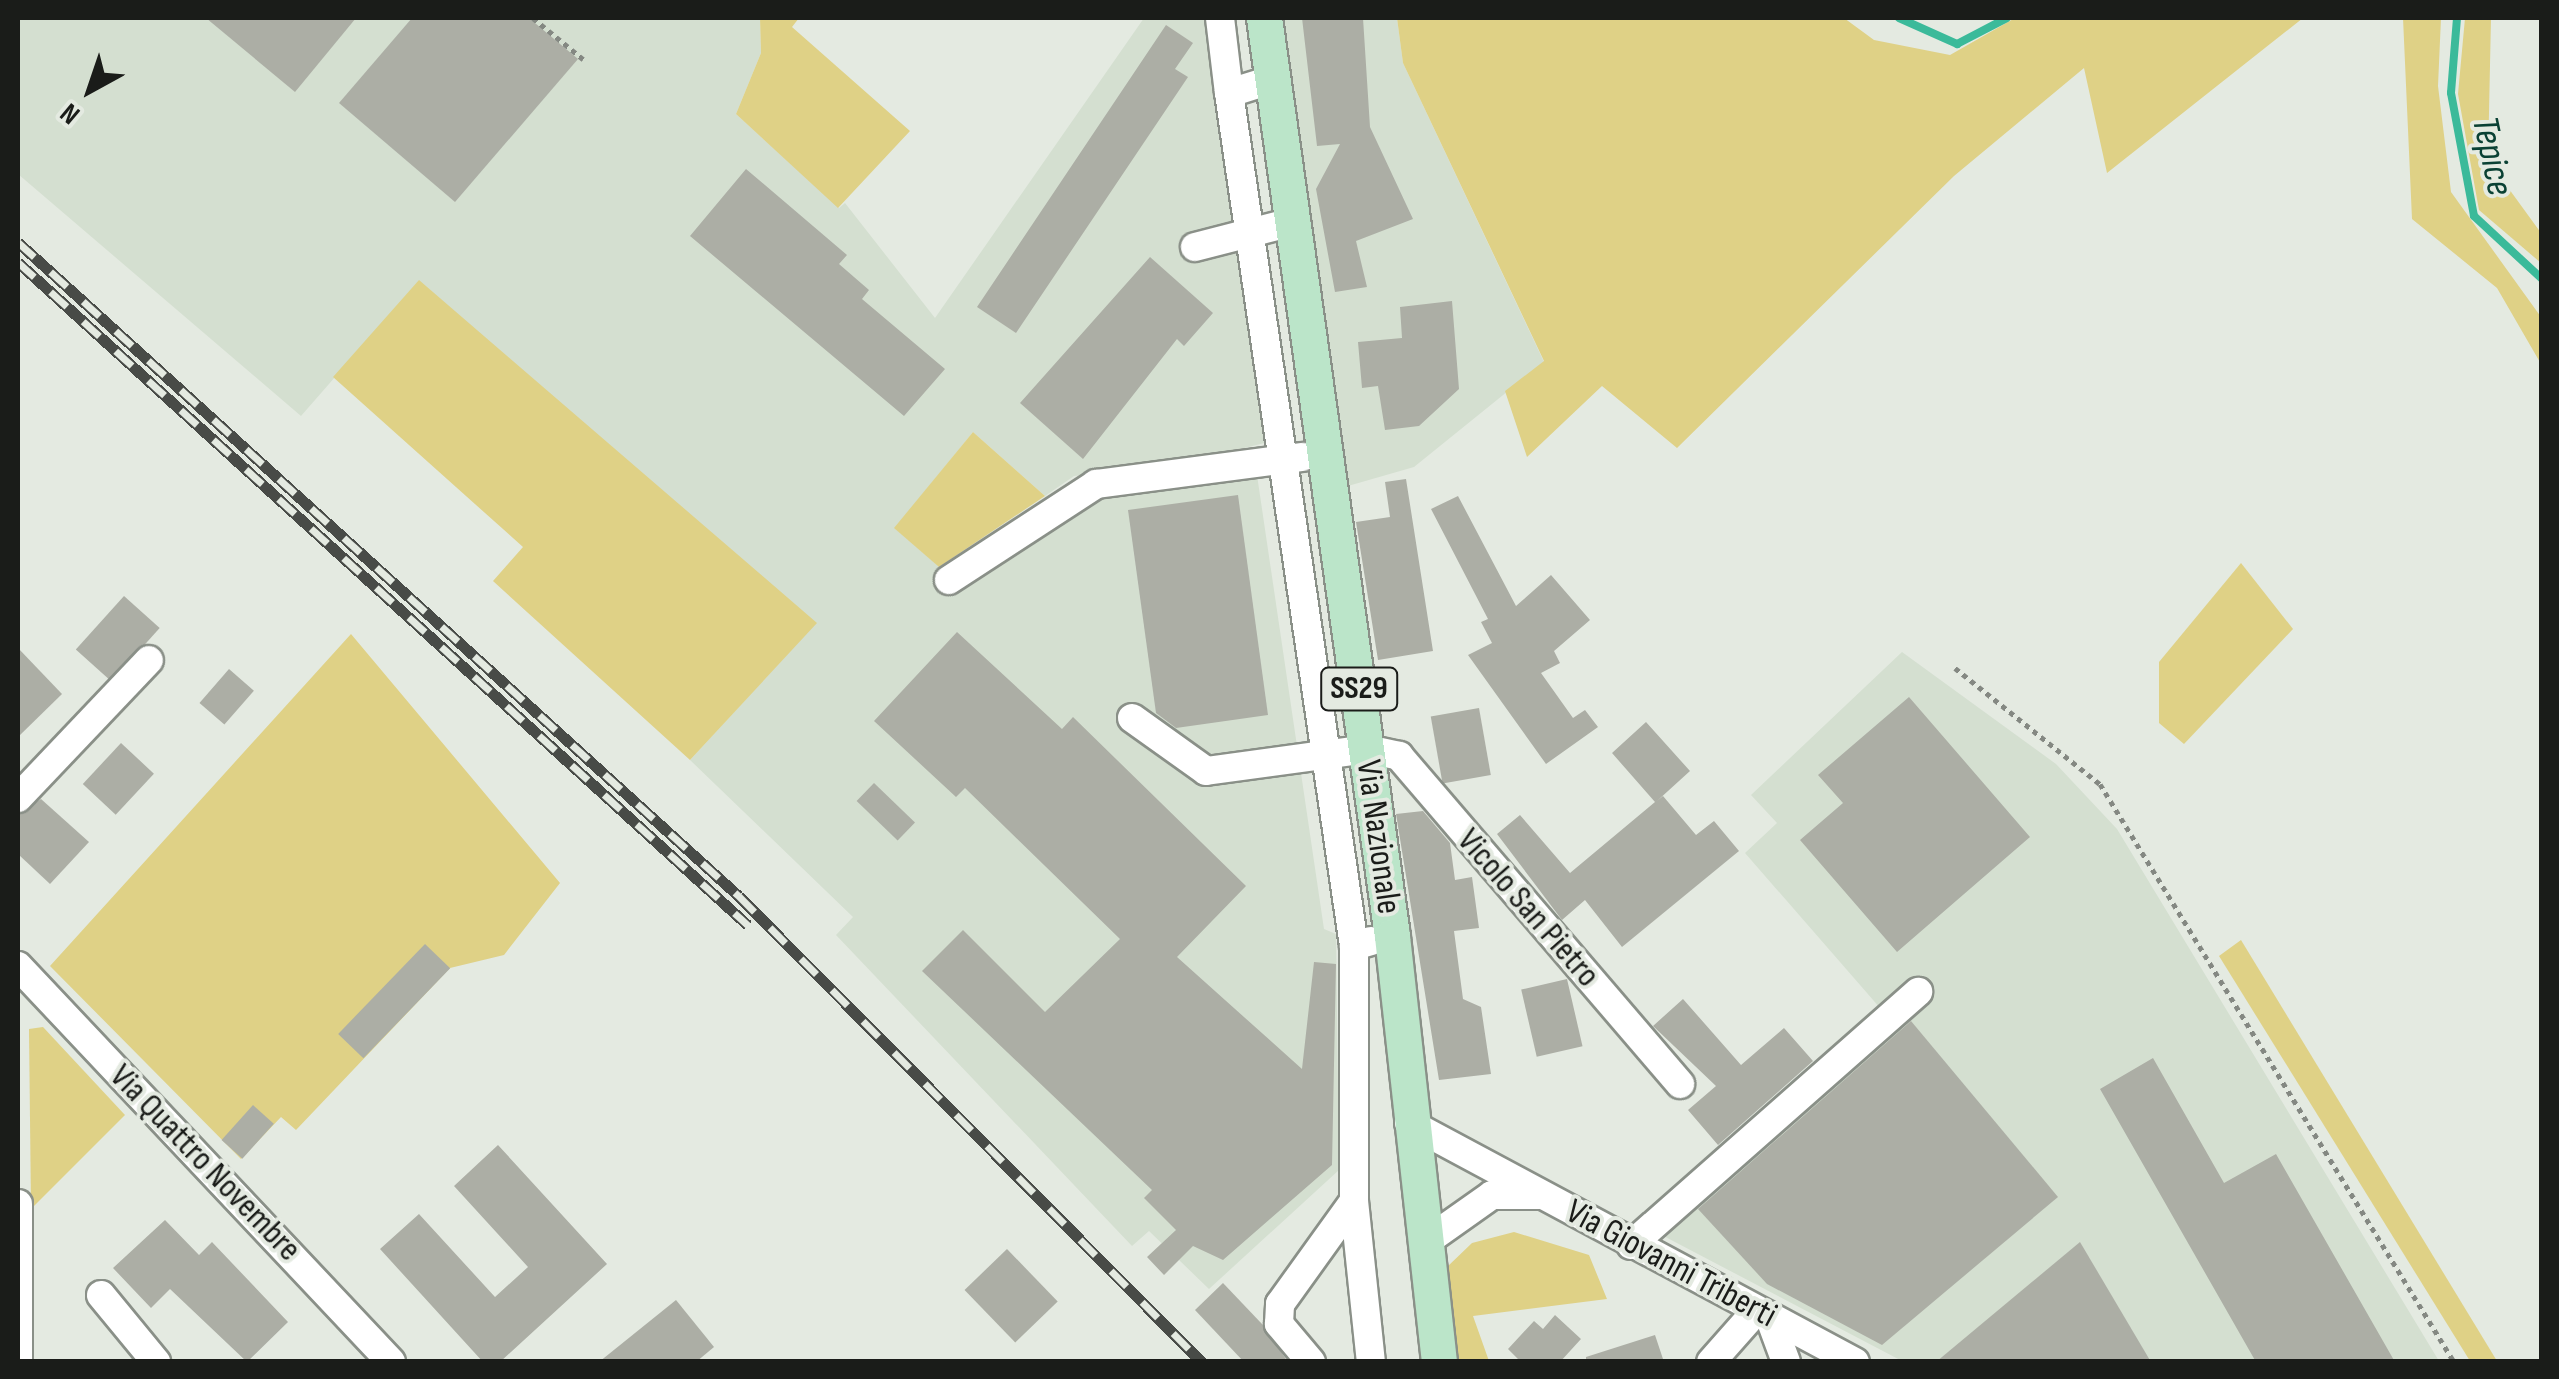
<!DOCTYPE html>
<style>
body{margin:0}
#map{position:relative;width:2559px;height:1379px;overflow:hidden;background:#e4eae1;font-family:"Sofia Sans Condensed",sans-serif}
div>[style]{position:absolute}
.built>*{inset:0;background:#d4dfd0}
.green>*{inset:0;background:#dfd186}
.stream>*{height:8px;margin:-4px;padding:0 4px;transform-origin:4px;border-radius:4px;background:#3bba9a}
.building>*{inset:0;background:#acaea5;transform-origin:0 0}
.path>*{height:5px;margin-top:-2.5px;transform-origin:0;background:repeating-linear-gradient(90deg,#848882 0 5px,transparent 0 10px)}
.roads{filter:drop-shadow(2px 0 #8a9088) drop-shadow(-2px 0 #8a9088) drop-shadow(0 2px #8a9088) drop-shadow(0 -2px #8a9088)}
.minor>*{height:28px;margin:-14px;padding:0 14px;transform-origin:14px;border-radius:14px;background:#fff}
.major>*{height:35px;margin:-17.5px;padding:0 17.5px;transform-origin:17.5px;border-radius:17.5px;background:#bbe5c9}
.rail>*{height:11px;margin-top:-5.5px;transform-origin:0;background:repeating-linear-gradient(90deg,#e4eae1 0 22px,#484b47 0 44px);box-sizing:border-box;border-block:2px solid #484b47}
span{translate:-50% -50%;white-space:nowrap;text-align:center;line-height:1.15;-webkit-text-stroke:8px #e4eae1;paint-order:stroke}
.shield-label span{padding:2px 8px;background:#e4eae1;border:2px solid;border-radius:8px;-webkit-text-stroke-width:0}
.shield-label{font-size:32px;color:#1a1c19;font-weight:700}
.street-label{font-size:35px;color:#1a1c19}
.water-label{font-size:38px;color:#0a4134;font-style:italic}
.frame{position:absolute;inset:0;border:20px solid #1a1c19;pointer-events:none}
.north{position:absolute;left:40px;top:40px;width:100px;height:100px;-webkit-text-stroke:8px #e4eae1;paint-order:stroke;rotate:220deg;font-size:28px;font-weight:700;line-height:40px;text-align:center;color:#1a1c19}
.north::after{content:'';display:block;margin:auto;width:35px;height:45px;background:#1a1c19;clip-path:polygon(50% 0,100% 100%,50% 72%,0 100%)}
</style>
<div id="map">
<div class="built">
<div style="clip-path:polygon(18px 18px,760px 18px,761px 53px,736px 114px,839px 208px,845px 203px,935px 318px,1144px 18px,1225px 18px,1276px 440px,1170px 467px,1074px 476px,1045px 496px,973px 432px,895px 528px,961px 586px,1093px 496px,1257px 475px,1324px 929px,1336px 934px,1339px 1170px,1209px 1289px,1149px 1231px,1132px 1246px,836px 935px,853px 917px,690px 760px,816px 623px,419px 281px,301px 416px,18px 174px)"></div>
<div style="clip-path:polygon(1276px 18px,1397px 18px,1403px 63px,1544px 362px,1414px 467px,1341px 488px)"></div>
<div style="clip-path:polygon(1902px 652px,2056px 764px,2117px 829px,2439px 1361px,1902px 1361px,1654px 1231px,1894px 1024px,1745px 853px,1777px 823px,1751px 795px)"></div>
</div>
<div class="green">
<div style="clip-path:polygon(760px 18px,799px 18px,792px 27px,910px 131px,838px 208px,736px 114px,761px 53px)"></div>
<div style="clip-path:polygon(1397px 18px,1844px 18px,1874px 40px,1950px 55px,2015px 18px,2303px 18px,2107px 173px,2084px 68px,1954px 176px,1677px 448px,1602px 386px,1527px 457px,1505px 391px,1544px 361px,1403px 63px)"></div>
<div style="clip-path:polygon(2403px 18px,2441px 18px,2438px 86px,2451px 192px,2541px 317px,2541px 364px,2497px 288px,2412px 219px)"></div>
<div style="clip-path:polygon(2465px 18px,2491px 18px,2488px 160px,2541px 233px,2541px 263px,2479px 210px,2458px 94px)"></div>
<div style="clip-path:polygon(419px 280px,817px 623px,690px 760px,493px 581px,523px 547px,333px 377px)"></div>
<div style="clip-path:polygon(973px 432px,1045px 496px,939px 567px,894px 528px)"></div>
<div style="clip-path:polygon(2241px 563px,2293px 629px,2184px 744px,2159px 723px,2159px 662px)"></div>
<div style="clip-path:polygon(351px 634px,560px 883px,504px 955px,450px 968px,296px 1130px,281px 1117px,241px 1159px,50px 966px)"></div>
<div style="clip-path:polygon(2241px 940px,2497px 1361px,2470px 1361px,2219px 956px)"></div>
<div style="clip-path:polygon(43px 1027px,125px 1115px,31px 1209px,29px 1029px)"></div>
<div style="clip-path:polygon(1514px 1232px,1589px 1255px,1607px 1299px,1473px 1316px,1489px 1361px,1458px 1361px,1447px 1267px,1472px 1243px)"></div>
</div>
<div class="stream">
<div style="left:1899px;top:18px;width:64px;rotate:24.1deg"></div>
<div style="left:1957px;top:44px;width:56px;rotate:-27.5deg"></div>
<div style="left:2457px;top:18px;width:75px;rotate:94.6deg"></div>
<div style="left:2451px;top:93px;width:125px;rotate:79.4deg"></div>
<div style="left:2474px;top:216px;width:93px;rotate:42.8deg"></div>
</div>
<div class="building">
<div style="clip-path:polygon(206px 18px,356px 18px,295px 92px)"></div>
<div style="clip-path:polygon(412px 18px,529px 18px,578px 59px,455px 202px,339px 103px)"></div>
<div style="clip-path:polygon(1302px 18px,1363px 18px,1370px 127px,1413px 219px,1356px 241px,1367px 287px,1335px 292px,1316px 189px,1340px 144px,1317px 146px)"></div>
<div style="clip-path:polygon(1166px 25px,1193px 43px,1175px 69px,1188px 77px,1016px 333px,977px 307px)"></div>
<div style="clip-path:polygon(746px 169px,847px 255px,839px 264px,869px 290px,862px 299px,945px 369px,904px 416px,690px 236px)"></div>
<div style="clip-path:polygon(1150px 257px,1213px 313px,1184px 346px,1177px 339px,1083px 459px,1020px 403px)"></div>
<div style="clip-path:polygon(1452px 301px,1459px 389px,1419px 426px,1385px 430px,1378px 386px,1362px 388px,1358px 342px,1402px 338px,1400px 307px)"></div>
<div style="clip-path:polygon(1406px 479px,1433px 651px,1378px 660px,1356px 522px,1390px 517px,1385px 482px)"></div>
<div style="clip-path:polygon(1238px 495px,1268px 715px,1176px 728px,1156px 713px,1128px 510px)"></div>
<div style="clip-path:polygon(1458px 496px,1516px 606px,1551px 575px,1590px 620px,1554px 651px,1560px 663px,1541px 673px,1573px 718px,1585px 710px,1598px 727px,1546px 764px,1468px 655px,1492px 643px,1481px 622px,1488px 619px,1431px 509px)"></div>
<div style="left:124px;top:596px;width:48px;height:72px;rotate:42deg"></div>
<div style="clip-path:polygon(957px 632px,1062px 729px,1073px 717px,1246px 886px,1177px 957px,1302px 1069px,1314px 962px,1336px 964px,1332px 1165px,1223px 1260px,1193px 1246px,1164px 1275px,1147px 1257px,1176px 1230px,1144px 1198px,1152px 1190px,922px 971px,963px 930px,1045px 1012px,1120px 939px,965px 788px,956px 797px,874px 721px)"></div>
<div style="clip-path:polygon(18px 648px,62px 694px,18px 737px)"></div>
<div style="left:229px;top:669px;width:33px;height:45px;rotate:41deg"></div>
<div style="clip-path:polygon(1909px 697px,2030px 837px,1897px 952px,1800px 840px,1843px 803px,1818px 775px)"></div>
<div style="left:1479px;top:708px;width:68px;height:49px;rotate:80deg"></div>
<div style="clip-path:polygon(1646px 722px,1690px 771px,1657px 801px,1663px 796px,1696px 835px,1714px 821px,1739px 851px,1622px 947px,1585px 900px,1562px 920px,1497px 834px,1520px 815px,1570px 873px,1655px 802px,1612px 753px)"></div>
<div style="left:121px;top:743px;width:45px;height:56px;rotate:43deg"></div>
<div style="left:874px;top:783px;width:57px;height:25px;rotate:44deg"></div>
<div style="clip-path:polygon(41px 799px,89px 842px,50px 884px,18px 854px,18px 815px)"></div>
<div style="clip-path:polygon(1423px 811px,1450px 843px,1455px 880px,1472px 877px,1479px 928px,1454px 931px,1463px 999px,1481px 1007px,1491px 1074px,1439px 1080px,1396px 814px)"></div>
<div style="left:425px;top:944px;width:35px;height:125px;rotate:44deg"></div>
<div style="left:1567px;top:979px;width:69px;height:47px;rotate:77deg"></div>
<div style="clip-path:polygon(1683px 999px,1741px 1065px,1784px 1028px,1813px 1061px,1718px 1145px,1688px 1110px,1716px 1086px,1653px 1026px)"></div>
<div style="clip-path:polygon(1911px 1021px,2058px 1197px,1882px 1345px,1767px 1284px,1698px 1209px)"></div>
<div style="clip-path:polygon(2153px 1058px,2224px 1183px,2276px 1154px,2395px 1362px,2256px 1362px,2100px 1089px)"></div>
<div style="left:253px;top:1105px;width:28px;height:47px;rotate:42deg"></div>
<div style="clip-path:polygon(498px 1145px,607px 1264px,500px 1362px,483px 1362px,380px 1249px,419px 1214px,495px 1297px,528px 1267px,454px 1186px)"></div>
<div style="clip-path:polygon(165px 1220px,199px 1255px,212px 1242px,288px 1322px,247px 1362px,170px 1289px,151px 1308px,113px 1268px)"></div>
<div style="clip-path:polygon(2080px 1242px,2151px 1362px,1936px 1362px)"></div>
<div style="left:1007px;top:1249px;width:73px;height:59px;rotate:46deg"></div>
<div style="clip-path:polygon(1223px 1283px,1262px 1324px,1288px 1362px,1244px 1362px,1195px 1310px)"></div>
<div style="clip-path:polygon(676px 1300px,714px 1347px,696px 1362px,599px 1362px)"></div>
<div style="clip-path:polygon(1555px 1315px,1581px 1339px,1560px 1362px,1521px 1362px,1508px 1349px,1534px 1321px,1543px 1329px)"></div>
<div style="clip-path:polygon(1655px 1335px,1664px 1362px,1586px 1362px,1586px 1357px)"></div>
</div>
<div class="path">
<div style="left:533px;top:18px;width:65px;rotate:39.4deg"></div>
<div style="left:1955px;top:668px;width:186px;rotate:38.7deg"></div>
<div style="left:2100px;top:784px;width:678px;rotate:58.51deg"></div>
</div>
<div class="roads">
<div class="minor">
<div style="left:1220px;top:18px;width:76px;rotate:83.2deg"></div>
<div style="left:1271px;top:80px;width:44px;rotate:162.8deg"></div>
<div style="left:1229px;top:93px;width:862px;rotate:81.66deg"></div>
<div style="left:1195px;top:247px;width:104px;rotate:-14.4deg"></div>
<div style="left:949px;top:580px;width:176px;rotate:-33.1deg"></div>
<div style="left:1096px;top:484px;width:208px;rotate:-7.5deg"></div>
<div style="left:1132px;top:718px;width:91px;rotate:35.6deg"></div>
<div style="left:1206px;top:771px;width:162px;rotate:-7.8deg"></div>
<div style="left:1367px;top:749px;width:33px;rotate:12deg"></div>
<div style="left:1399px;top:756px;width:432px;rotate:49.4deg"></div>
<div style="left:18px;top:798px;width:190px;rotate:-46.5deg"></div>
<div style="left:1371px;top:941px;width:18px;rotate:164deg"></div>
<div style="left:1354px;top:946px;width:255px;rotate:90deg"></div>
<div style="left:1354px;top:1201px;width:162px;rotate:84deg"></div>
<div style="left:18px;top:966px;width:544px;rotate:46.71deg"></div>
<div style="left:1409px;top:1123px;width:506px;rotate:28.19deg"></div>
<div style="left:18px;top:1204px;width:158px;rotate:90deg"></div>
<div style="left:1424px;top:1243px;width:83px;rotate:-35.2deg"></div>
<div style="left:1492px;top:1195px;width:47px"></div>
<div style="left:1631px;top:1245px;width:383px;rotate:-41.4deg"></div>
<div style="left:101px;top:1295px;width:87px;rotate:50.6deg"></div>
<div style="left:1769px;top:1316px;width:49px;rotate:69.7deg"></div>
<div style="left:1311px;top:1362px;width:50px;rotate:-130.1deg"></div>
<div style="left:1279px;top:1324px;width:20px;rotate:-87deg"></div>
<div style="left:1280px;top:1304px;width:127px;rotate:-54.3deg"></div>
<div style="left:1711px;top:1362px;width:69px;rotate:-48.5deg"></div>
</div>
<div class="major">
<div style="left:1264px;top:18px;width:927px;rotate:82.06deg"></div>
<div style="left:1392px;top:936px;width:429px;rotate:83.7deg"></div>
</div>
</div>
<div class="rail">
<div style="left:18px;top:242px;width:973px;rotate:42.21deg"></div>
<div style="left:739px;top:896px;width:657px;rotate:45.19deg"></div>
<div style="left:18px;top:262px;width:986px;rotate:42.25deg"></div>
</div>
<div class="shield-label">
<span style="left:1359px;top:689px">SS29</span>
</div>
<div class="street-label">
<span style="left:1378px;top:837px;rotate:82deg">Via Nazionale</span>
<span style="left:1528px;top:908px;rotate:49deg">Vicolo San Pietro</span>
<span style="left:205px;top:1163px;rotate:46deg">Via Quattro Novembre</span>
<span style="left:1671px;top:1264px;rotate:28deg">Via Giovanni Triberti</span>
</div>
<div class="water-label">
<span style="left:2492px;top:156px;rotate:78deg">Tepice</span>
</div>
<div class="frame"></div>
<div class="north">N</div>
</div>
